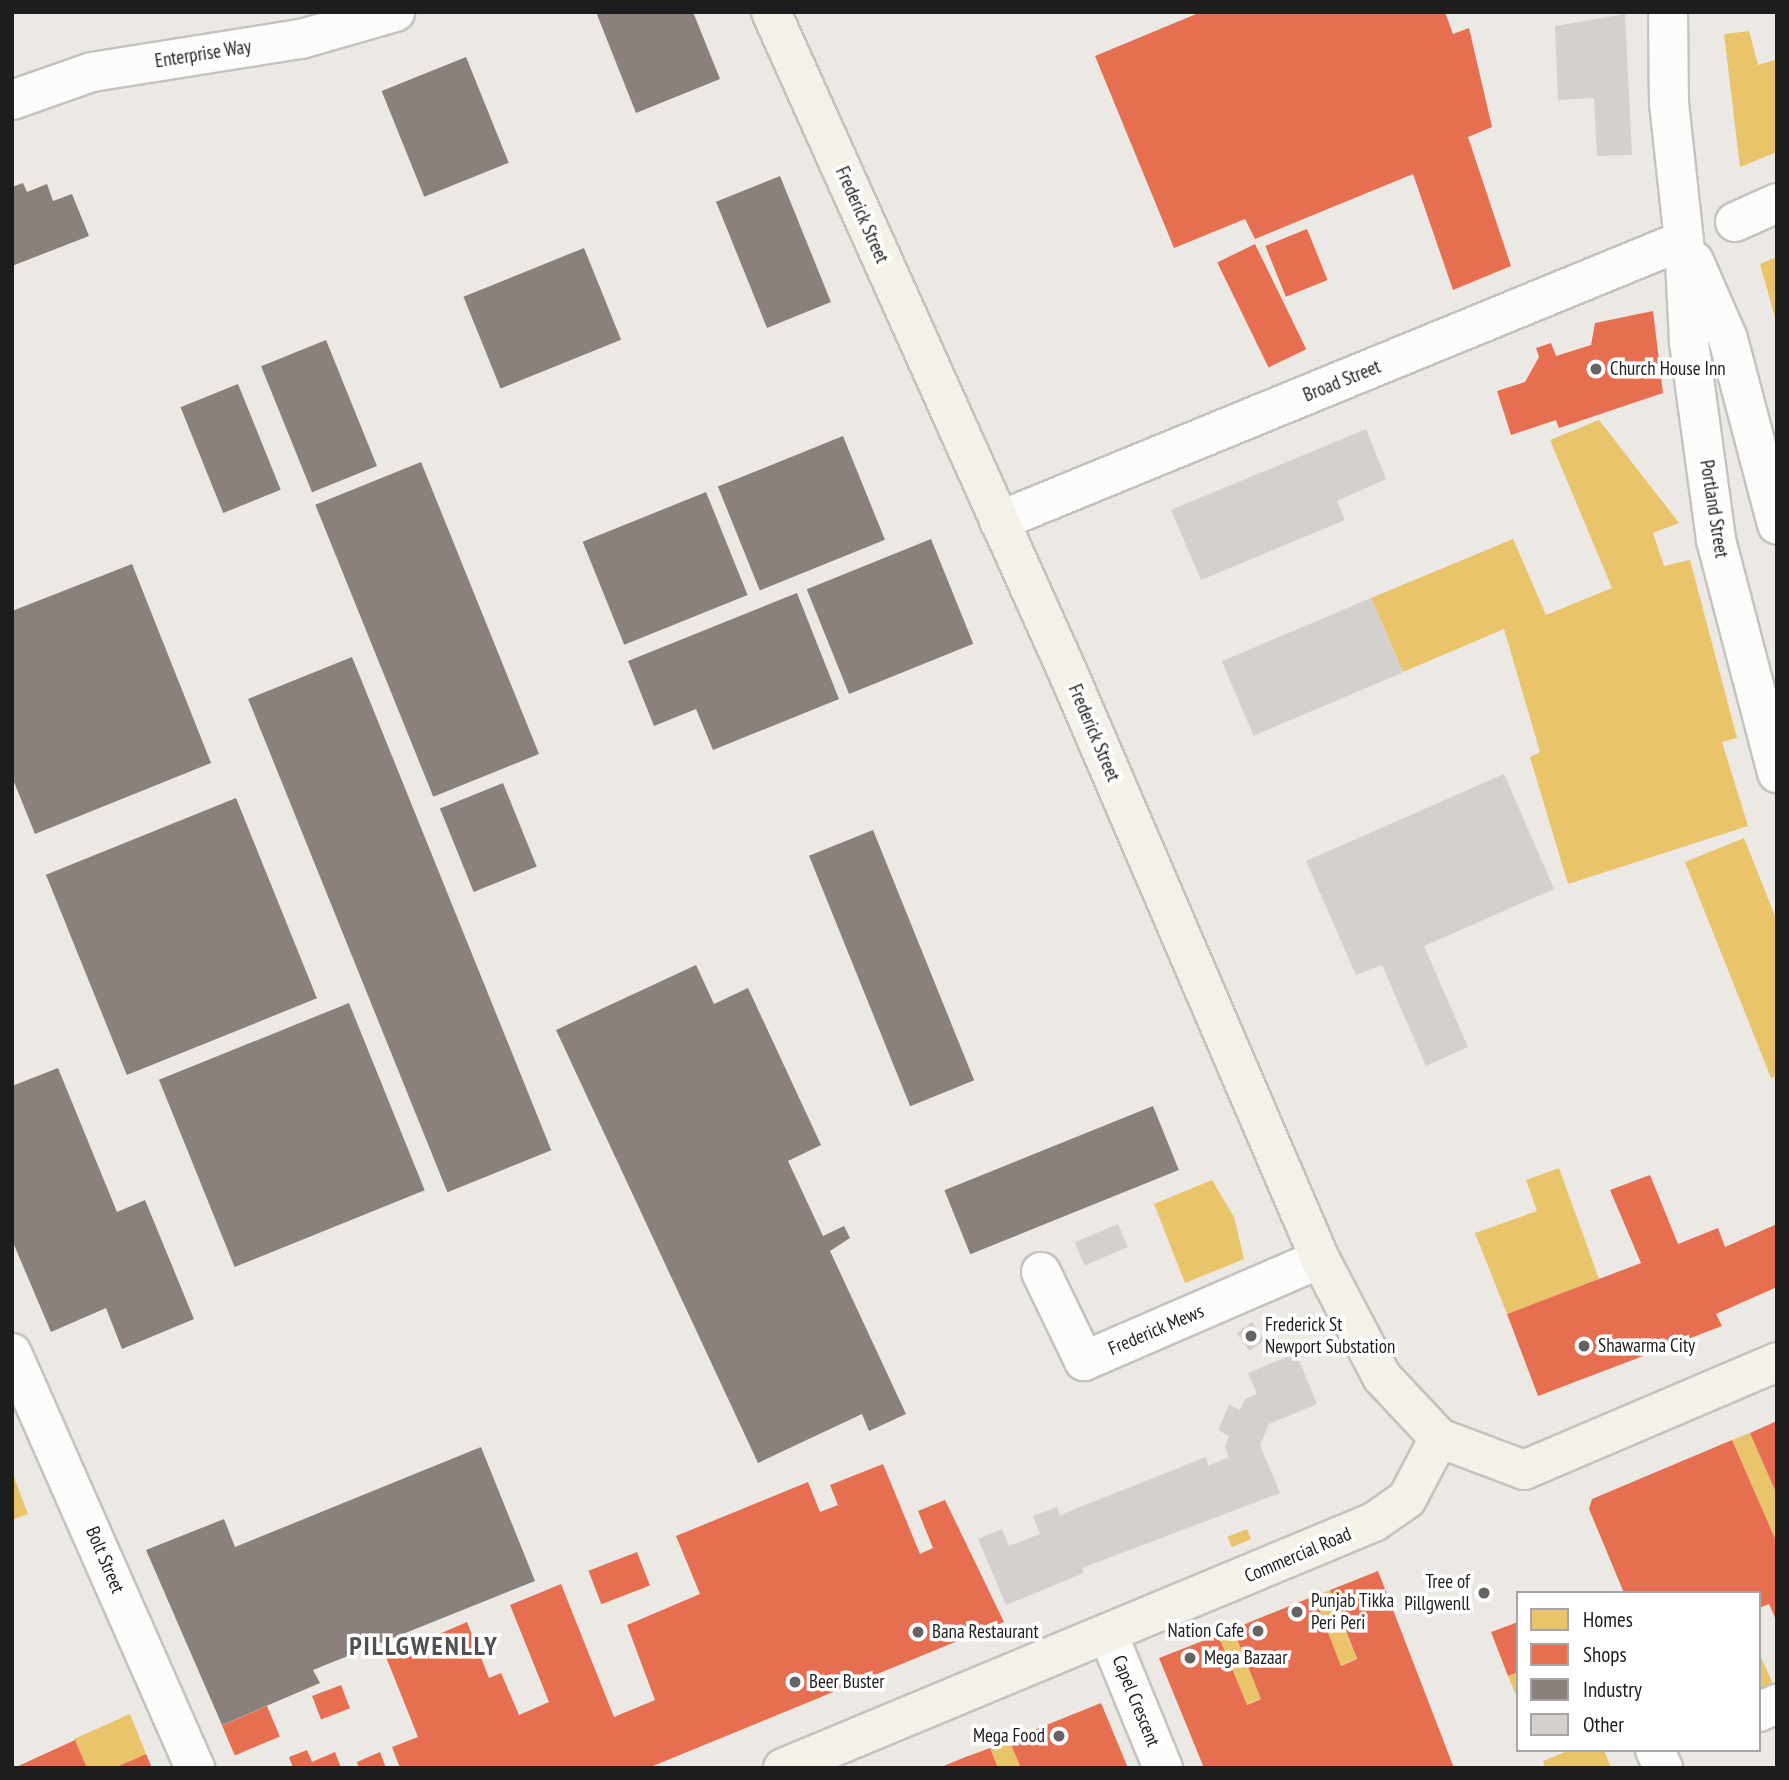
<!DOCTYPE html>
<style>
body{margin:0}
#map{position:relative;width:1789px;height:1780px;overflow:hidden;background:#ece8e4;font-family:"PT Sans Narrow",sans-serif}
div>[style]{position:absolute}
.homes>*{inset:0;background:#e9c46a;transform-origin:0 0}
.shops>*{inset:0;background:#e76f51;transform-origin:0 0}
.industry>*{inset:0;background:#8a817c;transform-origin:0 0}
.building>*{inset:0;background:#d4d0cd;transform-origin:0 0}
.roads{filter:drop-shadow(2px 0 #c4c3c1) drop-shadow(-2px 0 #c4c3c1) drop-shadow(0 2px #c4c3c1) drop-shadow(0 -2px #c4c3c1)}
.street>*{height:38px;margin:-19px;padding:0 19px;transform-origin:19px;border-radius:19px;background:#fcfcfb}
.secondary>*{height:38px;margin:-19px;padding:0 19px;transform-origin:19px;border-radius:19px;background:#f4f1e8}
.dots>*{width:19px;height:19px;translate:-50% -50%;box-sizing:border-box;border:4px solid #fff;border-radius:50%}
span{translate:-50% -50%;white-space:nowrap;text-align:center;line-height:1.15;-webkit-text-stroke:7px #fff;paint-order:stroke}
.street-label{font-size:19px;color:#1d1d1d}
.poi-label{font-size:19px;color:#1d1d1d}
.left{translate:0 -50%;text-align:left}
.right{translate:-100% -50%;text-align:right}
.district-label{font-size:26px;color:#505050;font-weight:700;letter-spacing:2px}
.frame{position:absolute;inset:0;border:14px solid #1d1d1d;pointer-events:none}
.legend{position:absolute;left:1516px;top:1591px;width:245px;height:161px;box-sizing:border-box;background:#fff;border:2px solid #a5a5a5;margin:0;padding:9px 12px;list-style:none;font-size:21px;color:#1d1d1d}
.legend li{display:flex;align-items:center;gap:14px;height:35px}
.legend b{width:35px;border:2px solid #a5a5a5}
</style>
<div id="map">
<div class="homes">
<div style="clip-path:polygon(1749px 31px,1758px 65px,1777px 59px,1777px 152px,1740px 167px,1724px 34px)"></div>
<div style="clip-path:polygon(1777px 257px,1777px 321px,1776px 321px,1760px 264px)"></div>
<div style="clip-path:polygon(1599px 420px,1679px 523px,1653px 533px,1664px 566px,1690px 560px,1737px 738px,1722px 742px,1748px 826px,1568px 884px,1530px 757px,1540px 752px,1504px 629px,1403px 672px,1371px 598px,1513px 539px,1546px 615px,1612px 588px,1550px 440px)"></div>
<div style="clip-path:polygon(1744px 838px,1777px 921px,1777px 1076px,1771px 1078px,1685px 862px)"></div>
<div style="clip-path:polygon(1559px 1168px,1599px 1279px,1507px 1314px,1475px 1233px,1537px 1211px,1526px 1180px)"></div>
<div style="clip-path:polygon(1212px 1180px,1234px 1217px,1244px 1259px,1185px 1283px,1154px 1204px)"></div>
<div style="clip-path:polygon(1750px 1433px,1777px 1495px,1777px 1543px,1732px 1440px)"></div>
<div style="clip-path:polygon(12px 1472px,28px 1514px,12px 1520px)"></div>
<div style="left:1247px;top:1529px;width:11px;height:21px;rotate:68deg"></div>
<div style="left:1330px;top:1590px;width:74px;height:17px;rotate:69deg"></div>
<div style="left:1233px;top:1629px;width:75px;height:16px;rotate:68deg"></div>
<div style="clip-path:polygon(1759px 1653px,1774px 1686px,1759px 1692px)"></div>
<div style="clip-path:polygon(1518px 1672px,1518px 1700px,1508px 1676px)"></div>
<div style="clip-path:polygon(130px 1714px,146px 1754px,114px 1768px,87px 1768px,74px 1739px)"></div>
<div style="clip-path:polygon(1009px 1740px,1021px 1768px,998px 1768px,990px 1748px)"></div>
<div style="clip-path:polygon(1570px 1750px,1604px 1750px,1611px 1768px,1545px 1768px,1543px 1761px)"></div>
</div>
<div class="shops">
<div style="clip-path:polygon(1201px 12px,1445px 12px,1453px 34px,1469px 28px,1492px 127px,1468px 137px,1511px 266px,1453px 290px,1413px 174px,1255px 239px,1245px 219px,1174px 248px,1095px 56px)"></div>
<div style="left:1307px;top:229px;width:55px;height:45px;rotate:68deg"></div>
<div style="left:1255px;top:244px;width:117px;height:42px;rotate:64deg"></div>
<div style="clip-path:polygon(1653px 311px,1663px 393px,1559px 428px,1556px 420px,1511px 435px,1497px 391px,1525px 382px,1539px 357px,1536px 348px,1551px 343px,1556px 356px,1591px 345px,1595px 323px)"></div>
<div style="clip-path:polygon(1650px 1175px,1678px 1244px,1718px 1228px,1725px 1247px,1777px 1224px,1777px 1287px,1716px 1314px,1722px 1326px,1538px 1396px,1507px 1314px,1641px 1263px,1610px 1190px)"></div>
<div style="clip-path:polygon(1777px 1421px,1777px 1495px,1750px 1433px)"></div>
<div style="clip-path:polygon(1732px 1440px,1777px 1543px,1777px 1622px,1769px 1604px,1759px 1608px,1759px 1593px,1624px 1593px,1589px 1509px,1592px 1499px)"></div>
<div style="clip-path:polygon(883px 1464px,920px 1554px,933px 1548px,918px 1511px,945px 1500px,1004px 1622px,648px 1768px,400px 1768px,392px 1747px,418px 1737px,386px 1657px,467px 1622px,489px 1678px,501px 1673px,519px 1715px,549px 1702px,510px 1605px,561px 1584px,614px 1717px,655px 1700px,627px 1625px,700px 1594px,676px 1536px,808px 1482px,820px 1512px,838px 1505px,830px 1485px)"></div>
<div style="left:637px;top:1552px;width:36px;height:52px;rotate:69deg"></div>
<div style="clip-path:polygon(1378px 1571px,1454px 1768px,1204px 1768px,1159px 1658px,1218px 1635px,1247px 1705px,1261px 1699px,1233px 1629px,1314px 1596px,1341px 1666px,1357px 1659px,1330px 1590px)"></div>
<div style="clip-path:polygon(1518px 1622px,1518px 1672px,1508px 1676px,1491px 1632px)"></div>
<div style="left:341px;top:1685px;width:25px;height:31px;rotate:69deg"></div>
<div style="clip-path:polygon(1101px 1703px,1128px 1768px,1021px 1768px,1009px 1740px)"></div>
<div style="left:267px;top:1706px;width:33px;height:49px;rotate:67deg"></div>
<div style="clip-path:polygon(75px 1740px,87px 1768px,14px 1768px)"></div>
<div style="clip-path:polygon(990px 1748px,998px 1768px,939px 1768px,963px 1758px)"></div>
<div style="clip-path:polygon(307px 1750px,312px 1762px,335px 1752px,341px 1768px,293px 1768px,289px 1757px)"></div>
<div style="clip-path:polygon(380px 1752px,386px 1768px,359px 1768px,357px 1762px)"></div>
<div style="clip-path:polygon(146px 1754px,152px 1768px,114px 1768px)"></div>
</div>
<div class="industry">
<div style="clip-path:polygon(596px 12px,693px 12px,720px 79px,636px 113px)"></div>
<div style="left:466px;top:57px;width:114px;height:91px;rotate:68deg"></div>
<div style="left:780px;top:176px;width:136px;height:69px;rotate:68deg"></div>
<div style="clip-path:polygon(23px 183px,27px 192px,47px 184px,53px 201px,72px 194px,89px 236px,12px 266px,12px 187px)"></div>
<div style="left:584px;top:248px;width:99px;height:130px;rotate:68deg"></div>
<div style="left:326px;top:340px;width:136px;height:70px;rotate:68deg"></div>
<div style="left:238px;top:384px;width:114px;height:62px;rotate:68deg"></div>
<div style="left:843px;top:436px;width:112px;height:135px;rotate:68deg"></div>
<div style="left:421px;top:462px;width:315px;height:114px;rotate:68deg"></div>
<div style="left:706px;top:492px;width:111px;height:133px;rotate:68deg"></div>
<div style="left:931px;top:539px;width:113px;height:134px;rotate:68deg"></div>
<div style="clip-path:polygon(132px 564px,211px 763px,35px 834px,12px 777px,12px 611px)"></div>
<div style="clip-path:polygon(797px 593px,839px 699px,713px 750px,696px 709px,654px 726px,628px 661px)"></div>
<div style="left:352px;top:657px;width:532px;height:112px;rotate:68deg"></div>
<div style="left:503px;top:783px;width:90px;height:68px;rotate:68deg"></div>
<div style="left:236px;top:798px;width:216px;height:205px;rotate:68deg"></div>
<div style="left:873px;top:830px;width:270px;height:69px;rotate:68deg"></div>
<div style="clip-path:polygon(696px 965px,714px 1004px,748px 988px,821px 1145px,788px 1161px,823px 1236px,844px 1226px,850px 1238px,830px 1251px,906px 1414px,869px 1431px,862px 1414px,758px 1463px,556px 1030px)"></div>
<div style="left:349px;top:1003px;width:202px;height:205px;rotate:68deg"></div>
<div style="clip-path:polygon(58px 1068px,117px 1212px,145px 1200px,194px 1319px,122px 1349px,106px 1308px,51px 1332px,12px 1240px,12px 1086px)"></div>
<div style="left:1153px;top:1106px;width:69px;height:225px;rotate:68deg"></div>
<div style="clip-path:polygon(481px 1447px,535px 1581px,313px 1670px,320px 1683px,222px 1725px,146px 1550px,224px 1519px,235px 1547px)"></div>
</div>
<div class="building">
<div style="clip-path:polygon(1625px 14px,1632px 155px,1597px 156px,1594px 98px,1558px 100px,1555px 26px)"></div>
<div style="clip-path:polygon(1366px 429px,1386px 479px,1337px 501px,1345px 520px,1201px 580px,1171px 510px)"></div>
<div style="left:1371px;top:598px;width:81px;height:162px;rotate:67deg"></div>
<div style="clip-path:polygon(1504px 774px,1554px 889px,1424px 946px,1468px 1047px,1426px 1066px,1382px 965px,1356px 975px,1306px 861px)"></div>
<div style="left:1118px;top:1224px;width:25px;height:47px;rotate:67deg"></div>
<div style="left:1252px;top:1322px;width:22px;height:19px;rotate:54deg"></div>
<div style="clip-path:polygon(1296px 1353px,1317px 1404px,1269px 1424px,1260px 1445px,1280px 1493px,1082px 1568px,1084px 1573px,1006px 1605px,978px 1539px,1002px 1529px,1009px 1546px,1040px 1534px,1033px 1516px,1057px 1507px,1060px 1515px,1206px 1457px,1208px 1466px,1229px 1457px,1225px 1446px,1229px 1436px,1218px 1430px,1229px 1405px,1240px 1410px,1245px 1399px,1257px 1394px,1248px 1373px)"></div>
</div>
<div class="roads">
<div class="street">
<div style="left:1668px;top:12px;width:91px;rotate:89.4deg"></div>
<div style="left:1669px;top:103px;width:138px;rotate:83.8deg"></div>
<div style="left:1684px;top:240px;width:102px;rotate:87.2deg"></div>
<div style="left:1689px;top:342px;width:200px;rotate:82.2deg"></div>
<div style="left:1716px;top:540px;width:241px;rotate:75.3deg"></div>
<div style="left:12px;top:100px;width:85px;rotate:-19.3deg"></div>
<div style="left:92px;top:72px;width:212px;rotate:-9deg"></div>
<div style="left:301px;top:39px;width:98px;rotate:-16deg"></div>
<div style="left:1735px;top:222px;width:46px;rotate:-24.3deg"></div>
<div style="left:1694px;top:261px;width:85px;rotate:66.4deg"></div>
<div style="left:1728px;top:339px;width:192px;rotate:75.2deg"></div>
<div style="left:999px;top:521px;width:740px;rotate:-22.3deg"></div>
<div style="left:1041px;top:1272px;width:99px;rotate:64.2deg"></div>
<div style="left:1084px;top:1361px;width:257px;rotate:-23.4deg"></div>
<div style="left:12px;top:1353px;width:454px;rotate:66.2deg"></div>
<div style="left:1108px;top:1634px;width:145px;rotate:67.7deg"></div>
<div style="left:1759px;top:1712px;width:20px;rotate:-24deg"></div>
<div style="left:1655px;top:1750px;width:20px;rotate:66deg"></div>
</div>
<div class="secondary">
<div style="left:771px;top:12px;width:727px;rotate:65.8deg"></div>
<div style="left:1069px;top:675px;width:636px;rotate:66.74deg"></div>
<div style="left:1320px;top:1259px;width:133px;rotate:62.3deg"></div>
<div style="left:1382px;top:1377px;width:83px;rotate:46.9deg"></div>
<div style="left:1439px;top:1438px;width:91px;rotate:20.6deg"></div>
<div style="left:1524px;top:1470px;width:275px;rotate:-23.1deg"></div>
<div style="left:783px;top:1768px;width:640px;rotate:-22.6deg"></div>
<div style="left:1374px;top:1522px;width:40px;rotate:-34.9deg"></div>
<div style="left:1407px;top:1499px;width:69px;rotate:-62.3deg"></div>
</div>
</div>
<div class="dots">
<div style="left:1596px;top:369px;background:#656463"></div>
<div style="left:1251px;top:1336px;background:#656463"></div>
<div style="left:1584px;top:1346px;background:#656463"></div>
<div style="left:1484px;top:1593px;background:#656463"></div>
<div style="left:1297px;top:1612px;background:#656463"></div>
<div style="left:1258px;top:1631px;background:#656463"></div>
<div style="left:918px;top:1632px;background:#656463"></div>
<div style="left:1190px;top:1658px;background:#656463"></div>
<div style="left:795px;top:1682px;background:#656463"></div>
<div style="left:1059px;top:1736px;background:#656463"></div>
</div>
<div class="street-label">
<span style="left:203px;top:54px;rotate:-9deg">Enterprise Way</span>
<span style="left:862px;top:215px;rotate:66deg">Frederick Street</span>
<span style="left:1342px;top:381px;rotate:-22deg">Broad Street</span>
<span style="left:1714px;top:509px;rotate:81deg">Portland Street</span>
<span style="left:1094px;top:733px;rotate:67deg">Frederick Street</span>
<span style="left:1156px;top:1330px;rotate:-23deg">Frederick Mews</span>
<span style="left:1298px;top:1555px;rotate:-23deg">Commercial Road</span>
<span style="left:105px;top:1560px;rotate:67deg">Bolt Street</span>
<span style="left:1136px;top:1701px;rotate:68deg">Capel Crescent</span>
</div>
<div class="poi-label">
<span class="left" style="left:1610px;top:369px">Church House Inn</span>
<span class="left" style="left:1265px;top:1336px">Frederick St<br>Newport Substation</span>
<span class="left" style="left:1598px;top:1346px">Shawarma City</span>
<span class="right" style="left:1470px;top:1593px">Tree of<br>Pillgwenll</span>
<span class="left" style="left:1311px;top:1612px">Punjab Tikka<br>Peri Peri</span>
<span class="right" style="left:1244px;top:1631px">Nation Cafe</span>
<span class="left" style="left:932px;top:1632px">Bana Restaurant</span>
<span class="left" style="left:1204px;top:1658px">Mega Bazaar</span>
<span class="left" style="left:809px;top:1682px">Beer Buster</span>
<span class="right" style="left:1045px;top:1736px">Mega Food</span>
</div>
<div class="district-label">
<span style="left:424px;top:1646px">PILLGWENLLY</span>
</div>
<div class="frame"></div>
<ul class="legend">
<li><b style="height:19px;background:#e9c46a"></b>Homes</li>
<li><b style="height:19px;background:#e76f51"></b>Shops</li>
<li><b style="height:19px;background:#8a817c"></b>Industry</li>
<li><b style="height:19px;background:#d4d0cd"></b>Other</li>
</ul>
</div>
